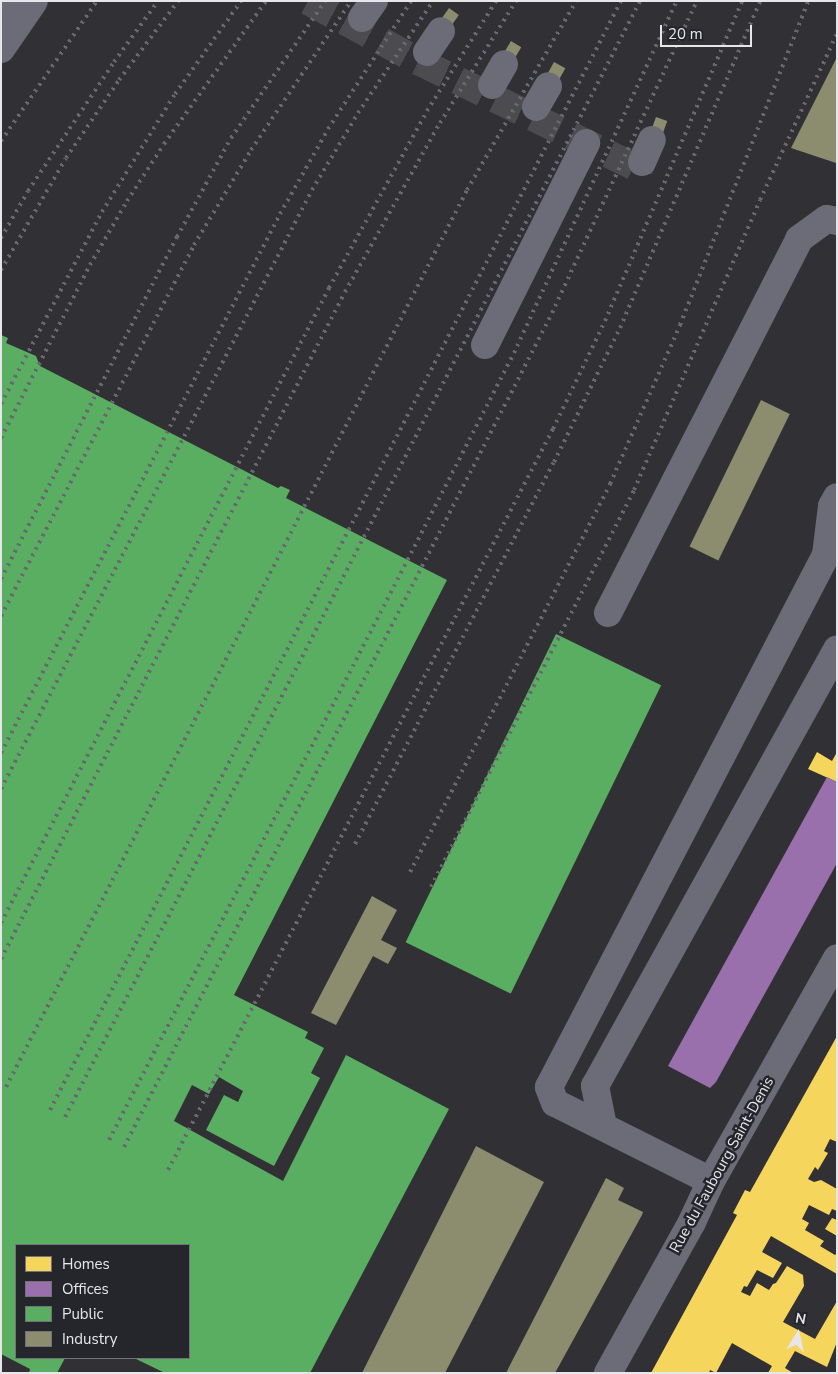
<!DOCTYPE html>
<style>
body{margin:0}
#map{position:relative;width:838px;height:1374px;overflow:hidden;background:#313135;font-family:"Nunito Sans",sans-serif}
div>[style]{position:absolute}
.homes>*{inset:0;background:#f6d55c}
.offices>*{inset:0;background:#9970ab}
.public>*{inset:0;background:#5aae61;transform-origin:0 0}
.industry>*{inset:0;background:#8c8c6e;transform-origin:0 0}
.minor-tunnel>*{height:28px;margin-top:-14px;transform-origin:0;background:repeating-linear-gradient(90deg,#4c4c50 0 28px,transparent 0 42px)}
.minor>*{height:28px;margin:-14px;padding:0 14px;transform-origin:14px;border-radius:14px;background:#6c6c78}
.rail>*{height:4px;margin-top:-2px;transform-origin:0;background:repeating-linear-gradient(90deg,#68686f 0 2.5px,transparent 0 7.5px)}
.minor-bridge>*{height:28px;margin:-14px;padding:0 14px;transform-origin:14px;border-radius:14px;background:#6c6c78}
span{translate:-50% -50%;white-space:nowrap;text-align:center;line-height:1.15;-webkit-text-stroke:5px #25252c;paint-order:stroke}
.street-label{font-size:15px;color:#e6e6eb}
.frame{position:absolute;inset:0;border:2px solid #e6e6eb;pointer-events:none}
.legend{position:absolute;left:15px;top:1244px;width:175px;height:115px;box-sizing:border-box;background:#25252c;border:1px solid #727278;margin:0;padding:6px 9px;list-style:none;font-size:15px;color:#e6e6eb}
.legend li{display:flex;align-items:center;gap:10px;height:25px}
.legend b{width:25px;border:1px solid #727278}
.north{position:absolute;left:773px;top:1309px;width:50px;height:50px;-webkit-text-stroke:4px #25252c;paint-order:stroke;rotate:10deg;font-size:14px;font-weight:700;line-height:20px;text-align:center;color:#e6e6eb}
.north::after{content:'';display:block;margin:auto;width:18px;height:22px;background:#e6e6eb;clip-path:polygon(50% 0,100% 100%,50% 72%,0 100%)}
.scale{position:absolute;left:660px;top:25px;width:92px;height:22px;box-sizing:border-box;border:2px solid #e6e6eb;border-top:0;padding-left:6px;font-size:15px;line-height:18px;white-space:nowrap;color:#e6e6eb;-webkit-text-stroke:4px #25252c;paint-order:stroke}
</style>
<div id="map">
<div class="homes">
<div style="clip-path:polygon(817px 752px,832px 761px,837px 752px,837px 782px,808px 769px)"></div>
<div style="clip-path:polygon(837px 1036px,837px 1142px,830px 1139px,824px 1151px,828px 1153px,818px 1170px,815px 1167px,808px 1179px,814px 1182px,821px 1180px,837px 1189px,837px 1211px,832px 1209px,829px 1215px,809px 1205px,802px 1219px,809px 1223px,805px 1230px,824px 1241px,820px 1246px,835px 1255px,837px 1253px,837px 1274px,771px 1236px,762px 1252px,782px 1263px,773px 1278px,757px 1270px,747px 1287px,744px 1286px,741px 1292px,750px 1296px,757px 1283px,769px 1290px,773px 1284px,776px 1283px,787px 1266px,803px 1275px,804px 1286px,783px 1322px,815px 1339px,837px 1301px,837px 1342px,827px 1367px,795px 1351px,785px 1368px,793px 1373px,768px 1373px,772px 1366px,732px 1343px,716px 1373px,710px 1370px,709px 1373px,651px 1373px,737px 1215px,733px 1213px,745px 1190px,750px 1192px)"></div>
<div style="clip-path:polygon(832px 1218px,837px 1220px,837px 1236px,825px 1229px)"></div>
</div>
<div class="offices">
<div style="clip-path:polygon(827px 777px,837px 782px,837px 863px,716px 1082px,710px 1088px,668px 1066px)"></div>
</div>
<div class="public">
<div style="clip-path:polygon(1px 335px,8px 338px,6px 343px,36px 356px,40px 366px,278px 488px,281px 486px,290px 490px,286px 498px,447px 580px,234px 995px,308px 1032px,305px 1038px,324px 1048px,311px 1073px,320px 1078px,274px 1166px,206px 1130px,224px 1095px,238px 1102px,243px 1091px,219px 1077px,209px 1094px,192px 1085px,174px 1121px,283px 1181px,346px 1055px,449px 1109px,310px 1373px,165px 1373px,134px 1358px,189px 1358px,189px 1245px,16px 1245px,16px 1358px,65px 1358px,57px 1373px,29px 1373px,30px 1369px,1px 1354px)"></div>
<div style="left:556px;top:634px;width:117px;height:343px;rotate:26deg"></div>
</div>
<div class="industry">
<div style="left:449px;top:8px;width:12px;height:48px;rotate:35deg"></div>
<div style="left:511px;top:41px;width:12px;height:48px;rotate:31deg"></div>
<div style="clip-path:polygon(837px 57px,837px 160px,836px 163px,791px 148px)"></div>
<div style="left:554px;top:62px;width:13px;height:48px;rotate:29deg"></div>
<div style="left:656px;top:117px;width:12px;height:47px;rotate:20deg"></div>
<div style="left:761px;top:400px;width:32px;height:163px;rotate:26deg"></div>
<div style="clip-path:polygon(372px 896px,397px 910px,381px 940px,397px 948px,388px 964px,373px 956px,336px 1025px,311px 1013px)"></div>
<div style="clip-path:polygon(476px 1146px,544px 1182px,445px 1373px,362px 1373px)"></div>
<div style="clip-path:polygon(606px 1178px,624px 1188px,618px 1200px,641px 1211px,643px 1212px,642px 1215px,555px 1373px,506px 1373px)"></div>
</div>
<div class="minor-tunnel">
<div style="left:308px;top:1px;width:128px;rotate:28.6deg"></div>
<div style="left:420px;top:62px;width:244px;rotate:26deg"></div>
<div style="left:639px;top:169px;width:25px;rotate:-67deg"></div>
</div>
<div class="minor">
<div style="left:1px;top:8px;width:8px;rotate:-60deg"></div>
<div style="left:362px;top:18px;width:21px;rotate:-55deg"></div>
<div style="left:1px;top:49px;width:58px;rotate:-55.5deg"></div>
<div style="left:427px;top:52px;width:25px;rotate:-56deg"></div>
<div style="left:492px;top:85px;width:24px;rotate:-60deg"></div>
<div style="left:536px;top:107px;width:24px;rotate:-60deg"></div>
<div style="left:642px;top:162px;width:24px;rotate:-66deg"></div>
<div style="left:485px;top:345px;width:226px;rotate:-63.4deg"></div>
<div style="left:603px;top:1126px;width:41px;rotate:-101.3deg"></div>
<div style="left:595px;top:1086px;width:499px;rotate:-61deg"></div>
<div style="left:711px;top:1181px;width:174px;rotate:-153.4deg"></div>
<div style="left:555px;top:1103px;width:17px;rotate:-111deg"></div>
<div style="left:549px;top:1087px;width:600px;rotate:-62.5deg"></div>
<div style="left:826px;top:555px;width:49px;rotate:-83deg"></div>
<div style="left:832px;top:506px;width:10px;rotate:-61deg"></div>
<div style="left:608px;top:1373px;width:173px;rotate:-60.9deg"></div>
<div style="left:692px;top:1222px;width:45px;rotate:-65.1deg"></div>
<div style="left:711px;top:1181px;width:256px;rotate:-60.5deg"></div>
</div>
<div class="rail">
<div style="left:1px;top:141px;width:170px;rotate:-55.6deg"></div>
<div style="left:1px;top:238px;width:54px;rotate:-60.1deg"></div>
<div style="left:28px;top:191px;width:155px;rotate:-56.3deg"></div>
<div style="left:114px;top:62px;width:75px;rotate:-54.2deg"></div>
<div style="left:1px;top:270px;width:129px;rotate:-59.9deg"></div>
<div style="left:66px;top:158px;width:94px;rotate:-55.8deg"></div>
<div style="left:119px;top:80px;width:99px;rotate:-53.2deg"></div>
<div style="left:1px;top:404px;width:217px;rotate:-62.3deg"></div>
<div style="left:102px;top:212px;width:139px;rotate:-58.3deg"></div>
<div style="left:175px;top:94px;width:114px;rotate:-54.6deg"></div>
<div style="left:1px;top:438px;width:195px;rotate:-62.8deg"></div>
<div style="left:90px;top:265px;width:74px;rotate:-60deg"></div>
<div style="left:127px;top:201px;width:68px;rotate:-57deg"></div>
<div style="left:164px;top:144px;width:176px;rotate:-54.5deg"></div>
<div style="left:1px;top:579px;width:385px;rotate:-62.8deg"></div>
<div style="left:177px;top:237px;width:113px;rotate:-61.4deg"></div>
<div style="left:231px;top:138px;width:166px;rotate:-55.5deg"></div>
<div style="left:1px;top:616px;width:418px;rotate:-62.5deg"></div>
<div style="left:194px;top:245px;width:111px;rotate:-59deg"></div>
<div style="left:251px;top:150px;width:179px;rotate:-56.1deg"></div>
<div style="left:1px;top:753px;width:607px;rotate:-62.63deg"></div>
<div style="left:280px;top:214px;width:98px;rotate:-60.5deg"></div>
<div style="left:328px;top:129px;width:153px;rotate:-57deg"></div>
<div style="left:1px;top:789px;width:675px;rotate:-62.56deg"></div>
<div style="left:312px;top:190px;width:90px;rotate:-59.1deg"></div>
<div style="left:358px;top:113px;width:135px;rotate:-56.2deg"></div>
<div style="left:355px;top:844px;width:431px;rotate:-62.5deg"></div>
<div style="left:554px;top:462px;width:149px;rotate:-63.8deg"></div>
<div style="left:620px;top:328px;width:356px;rotate:-66.8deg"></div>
<div style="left:410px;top:872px;width:437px;rotate:-62.7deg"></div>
<div style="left:610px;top:484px;width:174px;rotate:-66.2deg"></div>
<div style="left:680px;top:325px;width:348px;rotate:-68.4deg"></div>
<div style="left:431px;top:887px;width:446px;rotate:-62.9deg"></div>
<div style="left:634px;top:490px;width:316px;rotate:-66.5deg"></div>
<div style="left:760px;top:200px;width:184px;rotate:-65.2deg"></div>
<div style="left:1px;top:923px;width:715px;rotate:-62.68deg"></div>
<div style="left:329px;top:288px;width:202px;rotate:-61deg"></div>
<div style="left:427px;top:111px;width:130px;rotate:-57.9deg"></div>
<div style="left:1px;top:959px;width:750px;rotate:-62.72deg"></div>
<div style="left:345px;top:292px;width:194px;rotate:-60.7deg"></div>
<div style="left:440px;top:123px;width:144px;rotate:-58.1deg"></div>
<div style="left:6px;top:1087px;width:1009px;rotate:-62.8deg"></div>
<div style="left:467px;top:190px;width:218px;rotate:-60deg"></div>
<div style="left:50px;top:1110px;width:1247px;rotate:-62.76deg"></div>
<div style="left:65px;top:1117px;width:1255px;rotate:-62.74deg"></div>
<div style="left:109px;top:1140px;width:885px;rotate:-62.77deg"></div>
<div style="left:514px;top:353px;width:388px;rotate:-65.2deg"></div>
<div style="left:124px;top:1147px;width:937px;rotate:-62.83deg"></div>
<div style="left:552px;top:313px;width:344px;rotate:-65.1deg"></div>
<div style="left:168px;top:1170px;width:835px;rotate:-62.55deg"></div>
<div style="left:553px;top:429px;width:120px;rotate:-64.3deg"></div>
<div style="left:605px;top:321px;width:348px;rotate:-66.8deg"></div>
</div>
<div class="minor-bridge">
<div style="left:608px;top:613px;width:420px;rotate:-62.9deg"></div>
<div style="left:799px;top:239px;width:34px;rotate:-36deg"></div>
<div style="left:827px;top:219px;width:10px;rotate:11deg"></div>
</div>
<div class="street-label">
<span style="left:722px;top:1165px;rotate:-61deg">Rue du Faubourg Saint-Denis</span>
</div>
<div class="frame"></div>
<ul class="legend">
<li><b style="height:14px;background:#f6d55c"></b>Homes</li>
<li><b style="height:14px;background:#9970ab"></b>Offices</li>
<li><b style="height:14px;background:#5aae61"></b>Public</li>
<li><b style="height:14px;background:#8c8c6e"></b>Industry</li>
</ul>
<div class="north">N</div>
<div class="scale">20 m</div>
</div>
